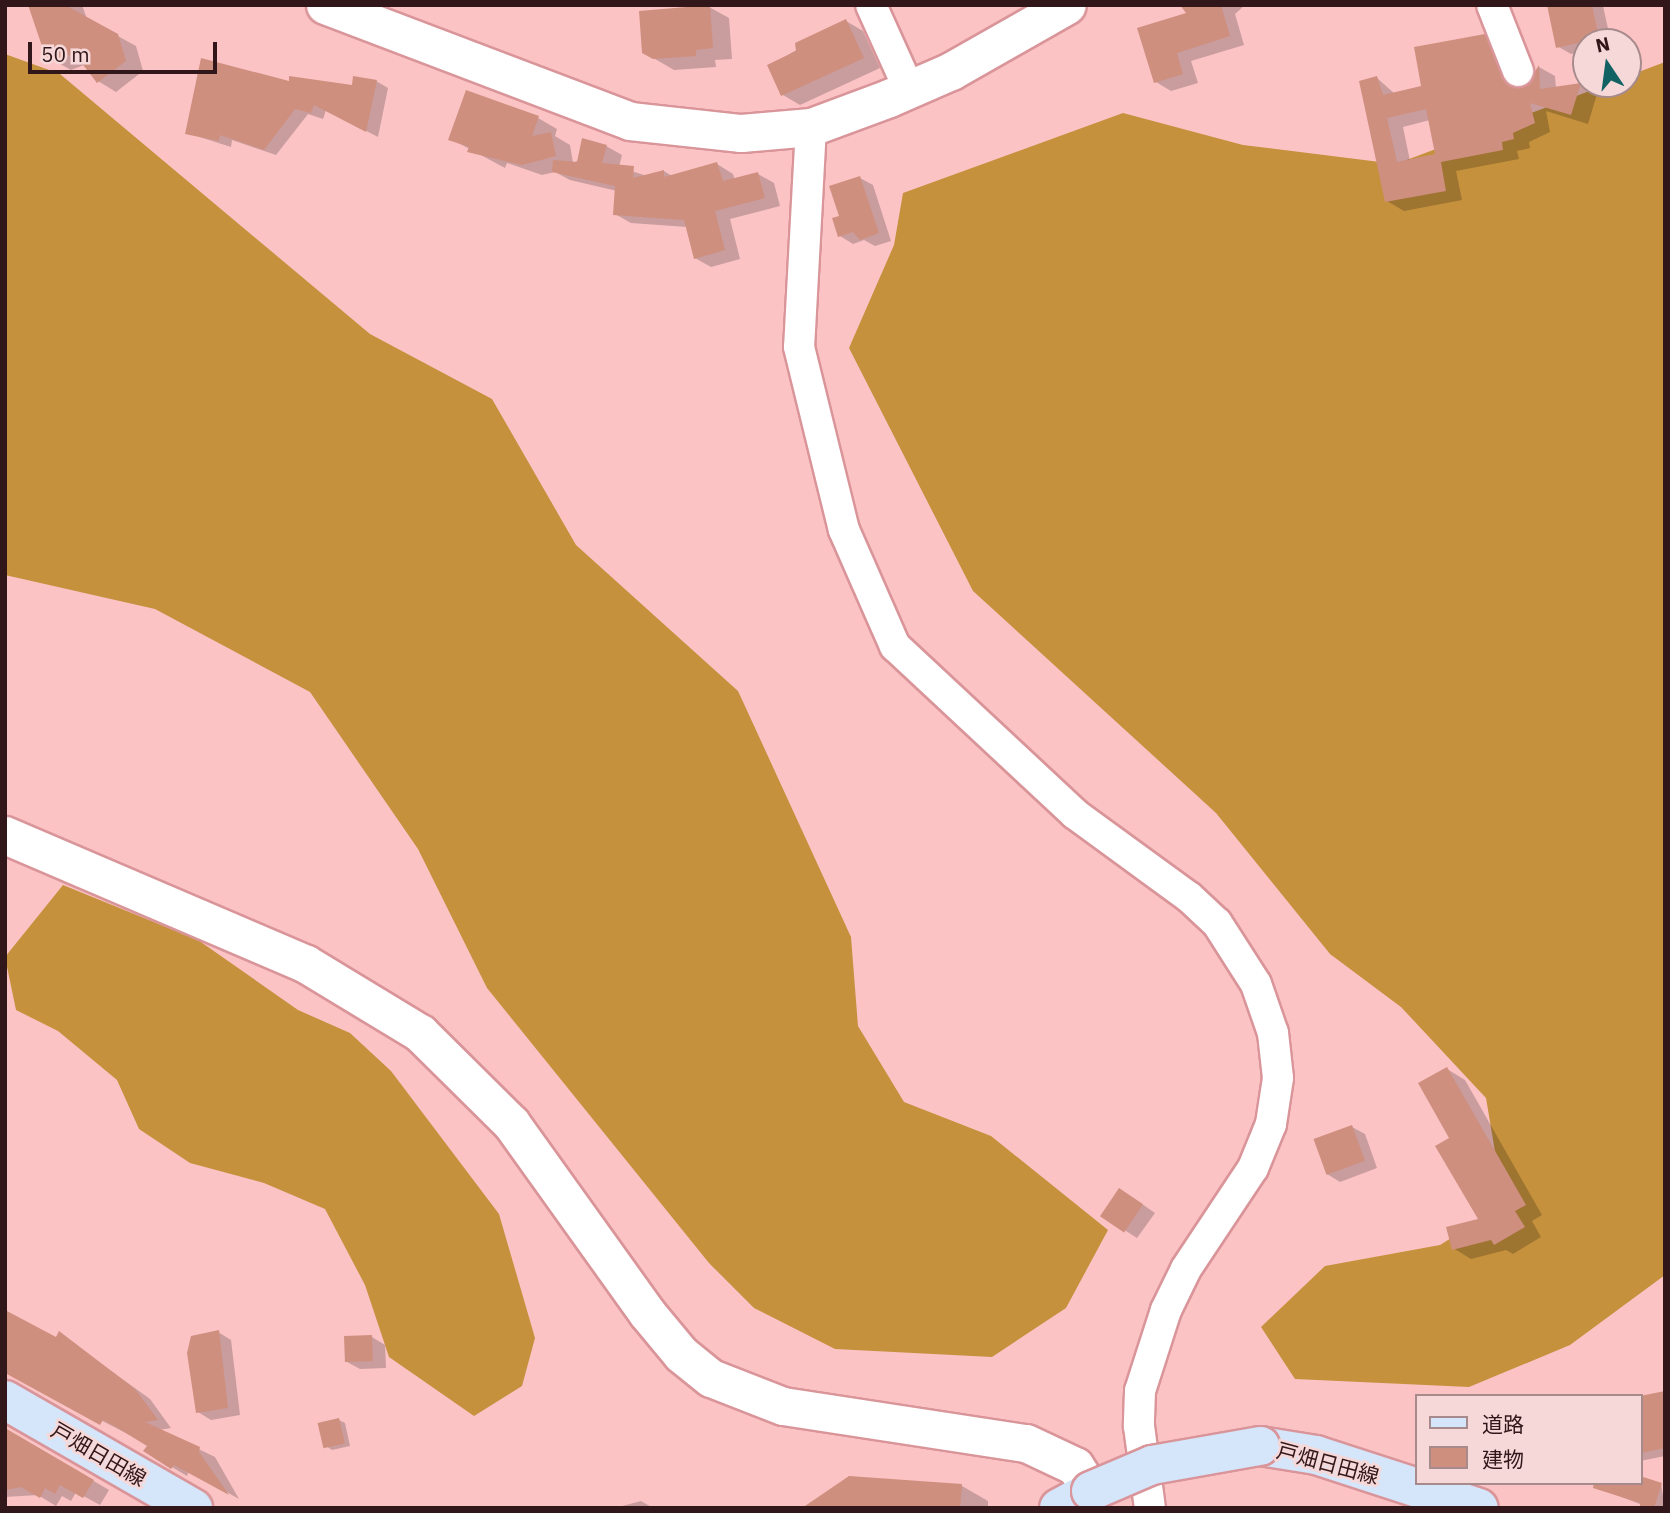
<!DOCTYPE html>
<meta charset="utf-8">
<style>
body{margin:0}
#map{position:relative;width:1670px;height:1513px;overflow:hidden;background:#fcc3c5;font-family:"IBM Plex Sans","Noto Sans JP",sans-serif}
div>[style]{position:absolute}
.forest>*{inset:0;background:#c5913d}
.shadow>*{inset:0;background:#0003}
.building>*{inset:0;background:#cf8f7e;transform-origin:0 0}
.roads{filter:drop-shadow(2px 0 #d99599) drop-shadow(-2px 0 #d99599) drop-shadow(0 2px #d99599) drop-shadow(0 -2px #d99599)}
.minor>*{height:30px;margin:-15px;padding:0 15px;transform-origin:15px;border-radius:15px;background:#fff}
.tertiary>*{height:37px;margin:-18.5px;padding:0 18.5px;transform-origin:18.5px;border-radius:18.5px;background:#fff}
.secondary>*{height:38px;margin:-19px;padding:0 19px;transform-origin:19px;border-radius:19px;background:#d5e5fa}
.bridges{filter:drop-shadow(2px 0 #d99599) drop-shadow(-2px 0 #d99599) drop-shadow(0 2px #d99599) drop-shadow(0 -2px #d99599)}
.secondary-bridge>*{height:38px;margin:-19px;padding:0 19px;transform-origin:19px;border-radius:19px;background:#d5e5fa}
span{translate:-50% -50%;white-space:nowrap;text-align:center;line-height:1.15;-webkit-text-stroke:5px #f6d8d9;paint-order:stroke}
.street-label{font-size:21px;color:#311719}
.frame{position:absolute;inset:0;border:7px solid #311719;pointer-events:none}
.legend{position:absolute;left:1415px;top:1394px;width:228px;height:91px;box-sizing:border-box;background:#f6d8d9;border:2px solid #a78b8c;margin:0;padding:9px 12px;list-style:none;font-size:21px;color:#311719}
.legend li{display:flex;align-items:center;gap:14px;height:35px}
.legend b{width:35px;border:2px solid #a78b8c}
.north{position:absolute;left:1572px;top:28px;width:70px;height:70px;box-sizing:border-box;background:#f6d8d9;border:2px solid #a78b8c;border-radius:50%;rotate:347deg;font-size:19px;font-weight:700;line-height:28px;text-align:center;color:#311719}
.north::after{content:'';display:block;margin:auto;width:24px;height:32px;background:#126263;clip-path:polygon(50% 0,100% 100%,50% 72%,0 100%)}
.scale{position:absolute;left:28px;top:42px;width:189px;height:32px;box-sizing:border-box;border:4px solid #311719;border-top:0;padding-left:9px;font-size:21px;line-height:24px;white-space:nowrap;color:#311719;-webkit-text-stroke:5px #f6d8d9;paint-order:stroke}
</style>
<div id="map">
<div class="forest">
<div style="clip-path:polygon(5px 54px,60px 74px,370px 334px,492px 399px,576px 545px,738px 691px,851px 937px,858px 1026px,904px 1102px,991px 1136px,1108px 1230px,1066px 1308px,992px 1357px,835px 1349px,754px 1308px,709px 1263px,487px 988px,418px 849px,310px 692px,155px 609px,5px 575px)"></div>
<div style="clip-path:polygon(1665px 62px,1665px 1275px,1570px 1345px,1469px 1387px,1295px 1379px,1261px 1327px,1325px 1266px,1440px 1245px,1504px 1205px,1486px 1098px,1401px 1007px,1330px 954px,1216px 813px,973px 591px,849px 348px,894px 245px,903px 193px,1123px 113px,1243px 145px,1396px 164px,1608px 84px,1628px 84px,1628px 76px)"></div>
<div style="clip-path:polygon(63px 885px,198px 940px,298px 1010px,350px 1033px,391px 1071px,499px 1214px,535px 1338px,522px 1386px,474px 1416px,389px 1357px,365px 1285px,325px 1209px,264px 1183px,190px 1163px,139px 1129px,117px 1080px,58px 1031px,16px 1010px,5px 957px)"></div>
</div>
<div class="shadow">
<div style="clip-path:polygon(30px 5px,82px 5px,87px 19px,136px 46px,143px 71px,116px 92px,98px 81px,84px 65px,71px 70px,53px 60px)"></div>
<div style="clip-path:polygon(1182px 5px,1245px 5px,1235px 14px,1244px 45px,1191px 61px,1198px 83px,1171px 91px,1156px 82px,1189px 14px)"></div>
<div style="clip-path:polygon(1556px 5px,1603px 6px,1611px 42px,1586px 42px,1586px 51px,1571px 54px,1557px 46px)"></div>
<div style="clip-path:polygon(709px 7px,729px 18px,732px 59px,715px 60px,716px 67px,674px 70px,643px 52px)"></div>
<div style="clip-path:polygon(846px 21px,863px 31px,880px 68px,800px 105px,783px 95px,769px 66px)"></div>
<div style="clip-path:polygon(evenodd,1484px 36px,1501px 46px,1520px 88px,1526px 89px,1539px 67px,1555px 76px,1556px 89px,1581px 85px,1597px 94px,1588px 124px,1546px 111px,1550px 132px,1529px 142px,1530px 148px,1517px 151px,1519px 159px,1456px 171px,1462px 200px,1404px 211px,1387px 201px,1377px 78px,1395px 94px,1423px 87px,1484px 36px,1430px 120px,1437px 156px,1410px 161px,1403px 127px,1430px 120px)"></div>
<div style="clip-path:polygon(376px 81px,388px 88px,378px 137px,326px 110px,323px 119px,308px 114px,276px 155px,232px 140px,231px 147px,187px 133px,290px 84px,353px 87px)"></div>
<div style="clip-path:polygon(538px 118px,557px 129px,555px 136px,570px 145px,573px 163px,606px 146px,622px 155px,619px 167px,647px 176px,664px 171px,672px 176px,717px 164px,733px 174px,735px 180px,758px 174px,774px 183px,780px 206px,730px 219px,740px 259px,711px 267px,695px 258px,687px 227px,631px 223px,615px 214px,617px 191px,570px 180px,555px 172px,542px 175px,507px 163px,505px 168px,451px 139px)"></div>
<div style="clip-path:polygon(860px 178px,873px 185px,891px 241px,875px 246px,864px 240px,853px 244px,840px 236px,841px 217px)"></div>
<div style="clip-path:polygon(1447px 1069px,1465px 1080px,1542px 1215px,1532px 1221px,1541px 1237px,1513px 1254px,1506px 1250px,1471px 1259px,1453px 1248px,1481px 1220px,1451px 1138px)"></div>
<div style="clip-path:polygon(1352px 1127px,1365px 1134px,1377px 1168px,1340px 1182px,1327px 1174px)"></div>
<div style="clip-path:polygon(1132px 1197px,1155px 1213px,1137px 1238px,1101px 1215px)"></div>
<div style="clip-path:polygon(218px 1332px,231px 1340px,240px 1415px,211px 1420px,198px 1412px)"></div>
<div style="clip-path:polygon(60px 1334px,150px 1399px,171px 1428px,159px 1430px,215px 1457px,239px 1499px,189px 1471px,187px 1476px,145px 1451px,155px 1448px,9px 1373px)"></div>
<div style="clip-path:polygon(372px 1337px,385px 1345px,386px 1368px,360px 1369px,347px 1362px)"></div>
<div style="clip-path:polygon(1665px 1393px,1665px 1456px,1640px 1461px,1640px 1402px)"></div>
<div style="clip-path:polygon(339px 1420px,345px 1423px,350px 1446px,332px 1450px,326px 1446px)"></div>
<div style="clip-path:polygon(5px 1429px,109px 1490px,100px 1505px,76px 1492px,71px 1501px,62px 1496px,56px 1506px,38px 1495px,5px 1497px)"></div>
<div style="clip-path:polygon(1661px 1484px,1665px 1508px,1650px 1508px,1609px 1492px)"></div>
<div style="clip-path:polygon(962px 1486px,988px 1501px,988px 1508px,806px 1508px)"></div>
<div style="clip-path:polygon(641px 1501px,653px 1508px,615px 1508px)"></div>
</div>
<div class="building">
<div style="clip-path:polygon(28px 5px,65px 5px,118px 34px,126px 61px,97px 83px,74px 53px,52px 61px,45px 55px)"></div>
<div style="clip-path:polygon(710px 5px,713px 48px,696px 50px,696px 56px,653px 59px,642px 53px,639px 11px)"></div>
<div style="clip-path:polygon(1180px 5px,1221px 5px,1230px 36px,1177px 53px,1183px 74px,1154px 83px,1137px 28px,1186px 13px)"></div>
<div style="clip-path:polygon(1547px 5px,1592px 5px,1599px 38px,1556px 48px)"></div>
<div style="clip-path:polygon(846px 19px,864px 58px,781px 96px,767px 65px,796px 51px,795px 43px)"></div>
<div style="clip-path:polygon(evenodd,1485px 34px,1508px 85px,1525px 87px,1539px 65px,1540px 89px,1581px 83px,1571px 115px,1530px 103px,1535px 123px,1513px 133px,1514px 139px,1502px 142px,1503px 150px,1441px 162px,1446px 191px,1385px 202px,1359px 81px,1377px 76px,1383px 95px,1421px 86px,1414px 47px,1485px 34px,1426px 109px,1435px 154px,1397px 162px,1387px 118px,1426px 109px)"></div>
<div style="clip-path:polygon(201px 58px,289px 81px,289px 76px,352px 85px,353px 76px,377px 80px,366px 132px,314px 105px,311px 113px,295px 109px,264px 150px,220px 135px,219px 141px,185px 134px)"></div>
<div style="clip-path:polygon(466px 90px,539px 116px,532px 136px,551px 132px,556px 156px,522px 165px,467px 152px,469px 147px,448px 140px)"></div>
<div style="clip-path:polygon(582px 138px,607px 145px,602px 163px,634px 166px,633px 178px,664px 170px,664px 177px,717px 162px,723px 181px,758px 172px,765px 198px,715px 211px,725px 250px,694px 259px,684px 220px,613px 215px,615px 186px,552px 172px,553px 160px,577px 162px)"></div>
<div style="clip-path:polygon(860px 176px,879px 233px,860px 240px,853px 232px,838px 237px,832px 218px,839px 216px,829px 186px)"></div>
<div style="clip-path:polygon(1447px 1067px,1526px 1205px,1515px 1211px,1525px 1227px,1494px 1245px,1491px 1240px,1452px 1250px,1446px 1227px,1478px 1219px,1435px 1146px,1449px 1138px,1418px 1083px)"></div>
<div style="left:1352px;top:1125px;width:38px;height:41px;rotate:70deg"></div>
<div style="left:1119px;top:1188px;width:29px;height:34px;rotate:34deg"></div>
<div style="clip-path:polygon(5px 1310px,56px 1337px,59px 1331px,135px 1389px,158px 1420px,145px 1422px,200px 1447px,199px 1452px,229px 1495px,174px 1465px,171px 1469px,143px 1451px,147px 1446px,116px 1427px,103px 1420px,100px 1425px,5px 1373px)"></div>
<div style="clip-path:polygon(219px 1330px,228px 1408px,196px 1413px,187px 1353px,191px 1336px)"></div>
<div style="left:372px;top:1335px;width:26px;height:28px;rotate:88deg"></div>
<div style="clip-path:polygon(1665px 1391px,1665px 1448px,1640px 1453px,1640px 1396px)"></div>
<div style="left:339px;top:1418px;width:26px;height:22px;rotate:77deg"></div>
<div style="clip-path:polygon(5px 1428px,94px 1480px,83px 1498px,60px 1485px,55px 1494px,45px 1488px,40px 1498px,21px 1487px,5px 1490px)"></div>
<div style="clip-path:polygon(849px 1476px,962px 1484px,960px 1508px,802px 1508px)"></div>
<div style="clip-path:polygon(1640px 1476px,1662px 1483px,1654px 1508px,1640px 1508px,1640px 1503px,1593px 1488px,1594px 1483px,1640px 1483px)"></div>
</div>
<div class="roads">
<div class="minor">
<div style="left:871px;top:5px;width:92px;rotate:65.7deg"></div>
<div style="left:1492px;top:5px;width:71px;rotate:68.5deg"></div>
<div style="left:811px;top:127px;width:220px;rotate:93.1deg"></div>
<div style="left:799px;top:347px;width:188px;rotate:76.2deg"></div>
<div style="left:844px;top:530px;width:127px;rotate:66.3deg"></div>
<div style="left:895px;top:646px;width:246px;rotate:43deg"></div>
<div style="left:1075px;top:814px;width:141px;rotate:36.1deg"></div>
<div style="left:1189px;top:897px;width:38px;rotate:43deg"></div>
<div style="left:1217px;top:923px;width:72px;rotate:57.4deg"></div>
<div style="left:1256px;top:984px;width:52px;rotate:70.9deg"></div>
<div style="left:1273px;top:1033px;width:45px;rotate:83.7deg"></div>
<div style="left:1278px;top:1078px;width:47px;rotate:98.7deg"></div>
<div style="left:1271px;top:1124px;width:48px;rotate:112.2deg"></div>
<div style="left:1253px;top:1168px;width:121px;rotate:123.6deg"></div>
<div style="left:1186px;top:1269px;width:46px;rotate:116deg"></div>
<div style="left:1166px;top:1310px;width:85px;rotate:107.8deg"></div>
<div style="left:1140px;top:1391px;width:35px;rotate:92deg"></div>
<div style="left:1139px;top:1426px;width:83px;rotate:82.4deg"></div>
</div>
<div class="tertiary">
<div style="left:325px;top:5px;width:326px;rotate:20.8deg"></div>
<div style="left:630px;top:121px;width:112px;rotate:6.2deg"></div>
<div style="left:741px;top:133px;width:70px;rotate:-4.9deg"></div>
<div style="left:811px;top:127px;width:83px;rotate:-20.4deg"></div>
<div style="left:889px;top:98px;width:68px;rotate:-23.5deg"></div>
<div style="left:951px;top:71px;width:133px;rotate:-29.6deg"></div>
<div style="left:5px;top:835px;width:327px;rotate:23.2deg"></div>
<div style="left:306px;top:964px;width:133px;rotate:31.2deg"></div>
<div style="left:420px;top:1033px;width:128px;rotate:44.7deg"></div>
<div style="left:511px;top:1123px;width:234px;rotate:54.4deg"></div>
<div style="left:647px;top:1313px;width:53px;rotate:50.3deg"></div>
<div style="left:681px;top:1354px;width:38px;rotate:39deg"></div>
<div style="left:711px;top:1378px;width:77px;rotate:21.3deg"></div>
<div style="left:783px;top:1406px;width:246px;rotate:8.7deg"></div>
<div style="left:1026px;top:1443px;width:54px;rotate:25.1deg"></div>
<div style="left:1075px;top:1466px;width:30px;rotate:57deg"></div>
</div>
<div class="secondary">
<div style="left:5px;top:1400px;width:217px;rotate:29.9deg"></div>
<div style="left:1260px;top:1446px;width:57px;rotate:9.1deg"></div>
<div style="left:1316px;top:1455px;width:171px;rotate:18deg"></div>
<div style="left:1059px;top:1508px;width:36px;rotate:-28deg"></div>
</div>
</div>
<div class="bridges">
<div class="secondary-bridge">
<div style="left:1091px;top:1491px;width:66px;rotate:-23.1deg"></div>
<div style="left:1152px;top:1465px;width:110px;rotate:-10deg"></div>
</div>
</div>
<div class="street-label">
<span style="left:99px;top:1454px;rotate:30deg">戸畑日田線</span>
<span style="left:1328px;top:1463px;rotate:15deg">戸畑日田線</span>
</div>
<div class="frame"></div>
<ul class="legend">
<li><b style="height:9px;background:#d5e5fa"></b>道路</li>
<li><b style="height:19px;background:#cf8f7e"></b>建物</li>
</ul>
<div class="north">N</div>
<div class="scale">50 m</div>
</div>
